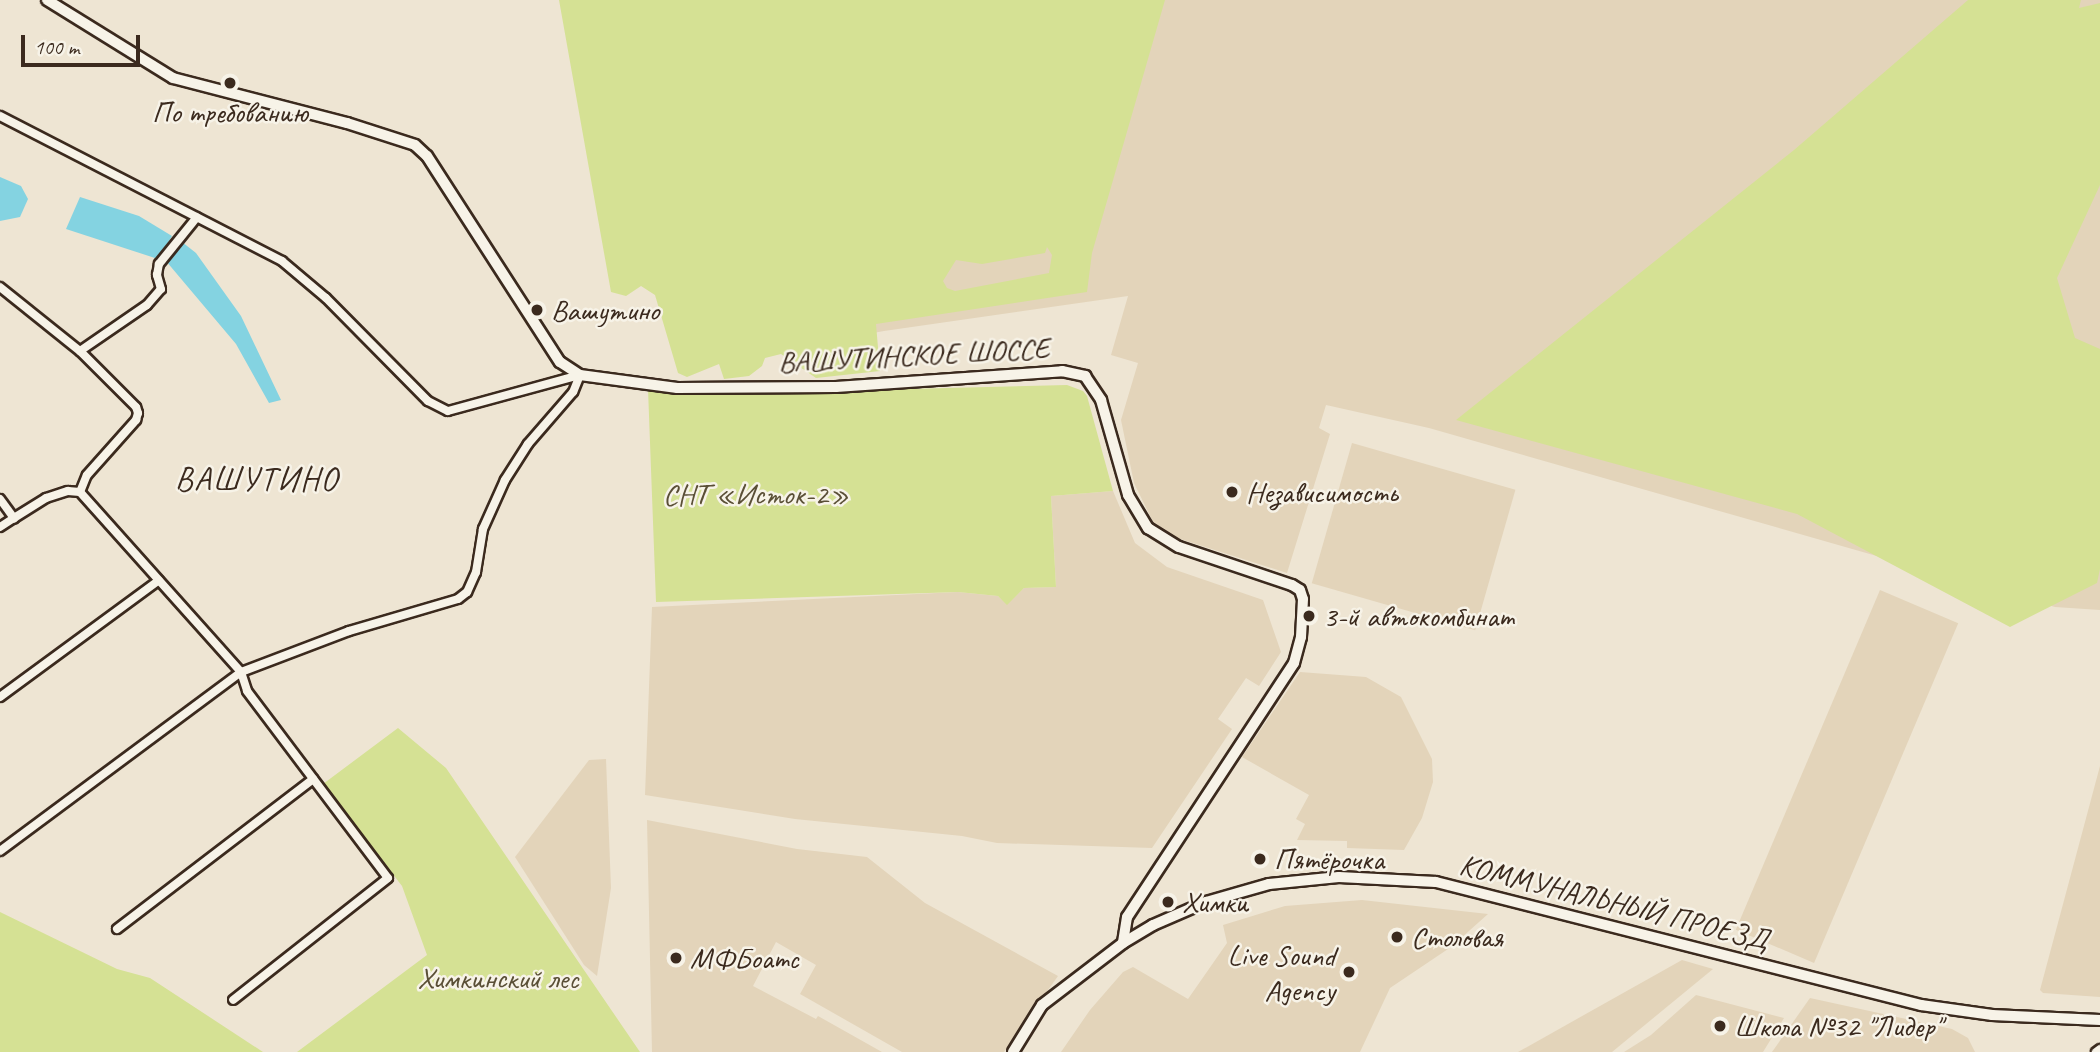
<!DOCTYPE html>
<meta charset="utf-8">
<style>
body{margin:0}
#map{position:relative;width:2100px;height:1052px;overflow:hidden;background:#eee5d3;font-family:Caveat,sans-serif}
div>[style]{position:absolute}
.built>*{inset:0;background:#e3d4ba;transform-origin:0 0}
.green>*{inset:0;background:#d5e194}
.water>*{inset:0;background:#84d3e1}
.roads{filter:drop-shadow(2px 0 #3b2a1e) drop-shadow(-2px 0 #3b2a1e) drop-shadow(0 2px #3b2a1e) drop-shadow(0 -2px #3b2a1e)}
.minor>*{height:8px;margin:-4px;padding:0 4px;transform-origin:4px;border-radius:4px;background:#f7f3e8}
.tertiary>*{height:10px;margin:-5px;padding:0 5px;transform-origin:5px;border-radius:5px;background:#f7f3e8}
.dots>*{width:19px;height:19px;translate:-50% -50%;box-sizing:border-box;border:4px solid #f7f3e8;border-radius:50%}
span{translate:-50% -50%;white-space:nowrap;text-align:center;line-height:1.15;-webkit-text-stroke:5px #f7f3e8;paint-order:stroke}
.poi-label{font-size:30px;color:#3b2a1e}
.left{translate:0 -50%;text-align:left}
.right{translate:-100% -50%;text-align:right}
.street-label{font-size:30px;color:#3b2a1e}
.park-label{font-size:30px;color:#5a4f36}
.quarter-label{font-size:33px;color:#3b2a1e;letter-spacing:2px}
.scale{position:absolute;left:21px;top:35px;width:119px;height:32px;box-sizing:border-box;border:4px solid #3b2a1e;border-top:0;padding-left:9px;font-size:21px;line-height:24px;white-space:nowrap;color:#3b2a1e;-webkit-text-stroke:5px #f7f3e8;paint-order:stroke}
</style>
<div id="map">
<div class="built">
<div style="clip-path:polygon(600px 0,2100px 0,2100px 610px,2055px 607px,1429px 428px,1326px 405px,1319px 428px,1330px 434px,1287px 573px,1174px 537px,1153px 522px,1134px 483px,1121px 420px,1138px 363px,1111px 355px,1128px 296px,884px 331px,680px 368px)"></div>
<div style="left:1352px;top:443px;width:170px;height:146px;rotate:16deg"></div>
<div style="clip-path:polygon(1113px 491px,1135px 543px,1167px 567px,1263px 600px,1281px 652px,1259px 686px,1246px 678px,1218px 719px,1232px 729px,1152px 848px,997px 843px,962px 836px,795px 819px,645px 795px,652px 607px,958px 592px,998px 596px,1007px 604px,1024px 588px,1056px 587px,1051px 496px)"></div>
<div style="left:1880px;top:590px;width:85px;height:369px;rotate:23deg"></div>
<div style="clip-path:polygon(1300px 672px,1366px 677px,1401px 697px,1432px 759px,1433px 782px,1422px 818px,1404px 850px,1347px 848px,1347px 841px,1297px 840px,1305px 824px,1296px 819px,1309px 795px,1242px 757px)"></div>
<div style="clip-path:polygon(606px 759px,611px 888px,597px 976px,584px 965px,515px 857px,589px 760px)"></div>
<div style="clip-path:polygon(2100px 766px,2100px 997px,2043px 993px,2040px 990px)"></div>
<div style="clip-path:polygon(647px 820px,797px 849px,867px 857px,925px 903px,1058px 976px,1004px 1052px,902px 1052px,800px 994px,816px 965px,776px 942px,753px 986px,816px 1019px,818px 1016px,882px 1052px,652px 1052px)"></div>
<div style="clip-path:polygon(1362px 900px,1488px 914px,1451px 947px,1390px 988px,1360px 1052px,1061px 1052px,1090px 1010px,1123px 972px,1133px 967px,1188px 999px,1227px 943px,1223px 925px,1285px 906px)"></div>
<div style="clip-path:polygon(1682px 960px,1713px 969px,1612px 1052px,1518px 1052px)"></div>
<div style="clip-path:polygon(1696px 995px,1784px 1018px,1763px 1052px,1624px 1052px,1651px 1035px)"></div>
<div style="clip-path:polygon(1810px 998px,1952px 1029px,1968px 1038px,1975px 1052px,1772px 1052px)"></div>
</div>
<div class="green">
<div style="clip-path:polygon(evenodd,559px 0,1165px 0,1092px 253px,1087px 292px,876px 324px,880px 371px,816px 378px,781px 354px,765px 358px,762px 366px,749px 376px,724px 379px,719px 364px,687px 377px,678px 373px,655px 295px,641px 286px,626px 296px,611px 292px,559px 0,1047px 247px,1052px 255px,1049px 273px,955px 291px,947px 288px,943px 281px,956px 260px,982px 264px,1045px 253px,1047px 247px)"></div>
<div style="clip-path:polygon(1968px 0,2081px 0,2079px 8px,2100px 3px,2100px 185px,2057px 278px,2075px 338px,2100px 349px,2100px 569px,2097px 583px,2010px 627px,1797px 514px,1456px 420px,1794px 150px)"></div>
<div style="clip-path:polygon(1067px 385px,1083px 391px,1087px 396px,1113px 491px,1051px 496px,1056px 587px,1024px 588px,1007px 605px,998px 596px,958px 592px,656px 602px,648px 389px,827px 391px)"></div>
<div style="clip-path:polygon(398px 728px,446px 768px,640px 1052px,297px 1052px,427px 955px,402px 886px,323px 784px)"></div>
<div style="clip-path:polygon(0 912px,117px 969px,150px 978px,263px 1052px,0 1052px)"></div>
</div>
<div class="water">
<div style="clip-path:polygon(0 177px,21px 186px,28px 199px,20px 217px,0 221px)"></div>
<div style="clip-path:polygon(80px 197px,139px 216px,172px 236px,158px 259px,66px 229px)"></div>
<div style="clip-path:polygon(182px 242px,196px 253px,241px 316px,281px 400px,269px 403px,236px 344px,166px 261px)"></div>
</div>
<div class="roads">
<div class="minor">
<div style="left:0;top:116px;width:317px;rotate:27.2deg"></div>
<div style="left:282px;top:261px;width:57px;rotate:40.1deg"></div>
<div style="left:326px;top:298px;width:145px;rotate:45.3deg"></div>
<div style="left:428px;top:401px;width:22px;rotate:27deg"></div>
<div style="left:448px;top:411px;width:137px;rotate:-15.3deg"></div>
<div style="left:580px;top:375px;width:18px;rotate:112deg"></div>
<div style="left:573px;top:392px;width:69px;rotate:130.9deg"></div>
<div style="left:528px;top:444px;width:43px;rotate:122.6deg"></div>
<div style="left:505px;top:480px;width:54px;rotate:114.2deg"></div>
<div style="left:483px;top:529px;width:44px;rotate:99.2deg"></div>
<div style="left:476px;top:572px;width:22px;rotate:114deg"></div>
<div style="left:467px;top:592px;width:11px;rotate:142deg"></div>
<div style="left:458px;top:599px;width:114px;rotate:163.6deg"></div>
<div style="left:349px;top:631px;width:116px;rotate:159.2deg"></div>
<div style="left:241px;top:672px;width:300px;rotate:143.4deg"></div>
<div style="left:0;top:287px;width:102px;rotate:38.7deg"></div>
<div style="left:80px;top:492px;width:18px;rotate:-68deg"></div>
<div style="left:87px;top:475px;width:74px;rotate:-48.3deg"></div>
<div style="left:136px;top:420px;width:7px;rotate:-74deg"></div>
<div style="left:138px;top:413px;width:6px;rotate:-108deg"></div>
<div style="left:136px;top:407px;width:79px;rotate:-135deg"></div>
<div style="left:80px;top:351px;width:81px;rotate:-34.5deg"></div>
<div style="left:147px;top:305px;width:21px;rotate:-49deg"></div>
<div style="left:161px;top:289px;width:15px;rotate:-106deg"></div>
<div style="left:157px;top:275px;width:11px;rotate:-80deg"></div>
<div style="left:159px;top:264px;width:60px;rotate:-51deg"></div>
<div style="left:0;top:499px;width:24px;rotate:54deg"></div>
<div style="left:14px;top:518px;width:38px;rotate:-32deg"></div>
<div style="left:46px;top:498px;width:23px;rotate:-18deg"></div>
<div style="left:68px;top:491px;width:12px;rotate:5deg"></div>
<div style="left:80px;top:492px;width:241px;rotate:48.2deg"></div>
<div style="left:241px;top:672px;width:20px;rotate:72deg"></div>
<div style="left:247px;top:691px;width:234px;rotate:53deg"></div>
<div style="left:388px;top:878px;width:197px;rotate:141.8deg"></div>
<div style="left:0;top:527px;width:17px;rotate:-33deg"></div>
<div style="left:0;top:697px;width:197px;rotate:-36.3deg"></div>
<div style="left:117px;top:929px;width:247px;rotate:-37.4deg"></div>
<div style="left:2096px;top:1052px;width:5px;rotate:-37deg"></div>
</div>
<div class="tertiary">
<div style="left:47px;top:0;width:148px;rotate:31.8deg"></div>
<div style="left:173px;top:78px;width:180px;rotate:14.5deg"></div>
<div style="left:347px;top:123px;width:71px;rotate:17.9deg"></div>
<div style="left:415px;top:145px;width:16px;rotate:43deg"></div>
<div style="left:427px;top:156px;width:245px;rotate:57.2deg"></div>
<div style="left:560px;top:362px;width:24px;rotate:33deg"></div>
<div style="left:580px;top:375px;width:98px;rotate:7.6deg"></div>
<div style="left:677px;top:388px;width:159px;rotate:-0.4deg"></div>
<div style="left:836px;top:387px;width:227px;rotate:-4deg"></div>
<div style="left:1062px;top:371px;width:24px;rotate:12deg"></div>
<div style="left:1085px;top:376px;width:29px;rotate:56deg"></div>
<div style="left:1101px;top:400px;width:99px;rotate:74.1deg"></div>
<div style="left:1128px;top:495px;width:39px;rotate:59deg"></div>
<div style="left:1148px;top:528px;width:36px;rotate:32deg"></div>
<div style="left:1179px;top:547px;width:119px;rotate:18.6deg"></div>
<div style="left:1292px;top:585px;width:9px;rotate:32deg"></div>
<div style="left:1300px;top:590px;width:9px;rotate:72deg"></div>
<div style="left:1303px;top:599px;width:38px;rotate:93deg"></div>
<div style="left:1301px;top:637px;width:27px;rotate:105deg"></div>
<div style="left:1294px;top:663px;width:304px;rotate:123.3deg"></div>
<div style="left:1127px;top:917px;width:26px;rotate:99deg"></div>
<div style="left:1013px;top:1052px;width:55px;rotate:-58.3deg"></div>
<div style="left:1042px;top:1005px;width:102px;rotate:-37.4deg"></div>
<div style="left:1123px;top:943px;width:35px;rotate:-31deg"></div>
<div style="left:1153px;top:925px;width:58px;rotate:-23.5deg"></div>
<div style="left:1206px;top:902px;width:66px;rotate:-15.9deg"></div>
<div style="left:1269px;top:884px;width:70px;rotate:-5.7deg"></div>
<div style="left:1339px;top:877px;width:97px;rotate:3deg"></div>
<div style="left:1436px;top:882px;width:500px;rotate:14.23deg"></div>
<div style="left:1921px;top:1005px;width:72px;rotate:8deg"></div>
<div style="left:1992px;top:1015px;width:108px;rotate:2.7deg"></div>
</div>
</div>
<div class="dots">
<div style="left:230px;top:83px;background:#3b2a1e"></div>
<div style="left:537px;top:310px;background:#3b2a1e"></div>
<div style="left:1232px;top:492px;background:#3b2a1e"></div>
<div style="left:1309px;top:616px;background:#3b2a1e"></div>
<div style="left:1260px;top:859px;background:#3b2a1e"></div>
<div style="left:1168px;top:902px;background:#3b2a1e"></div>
<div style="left:1397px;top:937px;background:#3b2a1e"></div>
<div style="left:676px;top:958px;background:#3b2a1e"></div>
<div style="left:1349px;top:972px;background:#3b2a1e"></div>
<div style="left:1720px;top:1026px;background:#3b2a1e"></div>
</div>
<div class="poi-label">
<span style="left:230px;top:112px">По требованию</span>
<span class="left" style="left:551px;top:310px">Вашутино</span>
<span class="left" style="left:1246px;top:492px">Независимость</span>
<span class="left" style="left:1323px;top:616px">3-й автокомбинат</span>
<span class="left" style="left:1274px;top:859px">Пятёрочка</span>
<span class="left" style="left:1182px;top:902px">Химки</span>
<span class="left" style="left:1411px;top:937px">Столовая</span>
<span class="right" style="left:1335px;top:972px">Live Sound<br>Agency</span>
<span class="left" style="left:690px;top:958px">МФБоатс</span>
<span class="left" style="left:1734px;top:1026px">Школа №32 "Лидер"</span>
</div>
<div class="street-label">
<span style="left:914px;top:355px;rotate:-3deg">ВАШУТИНСКОЕ ШОССЕ</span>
<span style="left:1614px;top:902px;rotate:14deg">КОММУНАЛЬНЫЙ ПРОЕЗД</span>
</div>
<div class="park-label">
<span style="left:756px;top:494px">СНТ «Исток-2»</span>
<span style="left:498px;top:978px">Химкинский лес</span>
</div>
<div class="quarter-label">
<span style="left:257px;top:480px">ВАШУТИНО</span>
</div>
<div class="scale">100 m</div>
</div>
